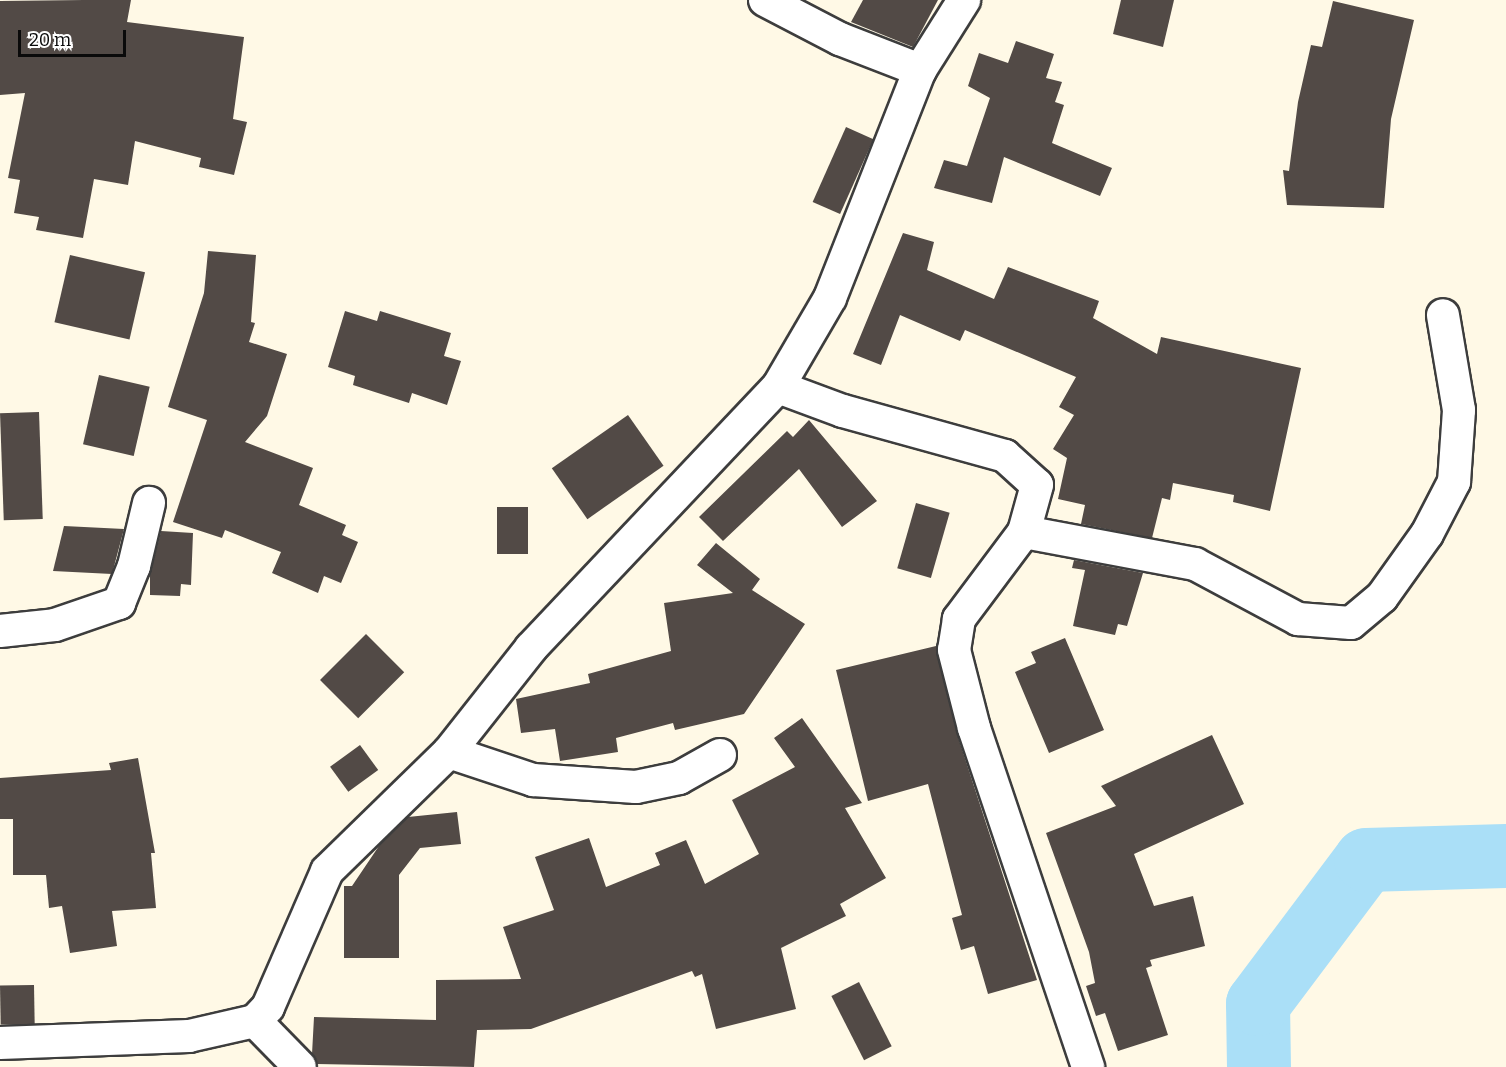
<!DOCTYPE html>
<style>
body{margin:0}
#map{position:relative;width:1506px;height:1067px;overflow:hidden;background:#fff9e6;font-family:Bitter,serif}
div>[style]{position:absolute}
.river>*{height:64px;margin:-32px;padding:0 32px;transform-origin:32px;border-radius:32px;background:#aadff7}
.building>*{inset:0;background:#524a46;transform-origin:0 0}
.roads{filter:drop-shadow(2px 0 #3d3d3d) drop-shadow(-2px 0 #3d3d3d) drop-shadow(0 2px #3d3d3d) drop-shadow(0 -2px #3d3d3d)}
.minor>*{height:32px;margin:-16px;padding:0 16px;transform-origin:16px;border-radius:16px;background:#fff}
span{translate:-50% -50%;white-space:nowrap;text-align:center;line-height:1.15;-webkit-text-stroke:6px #fff;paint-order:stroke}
.scale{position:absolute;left:18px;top:30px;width:108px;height:27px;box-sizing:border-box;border:3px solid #0a0a0a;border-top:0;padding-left:8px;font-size:18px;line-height:21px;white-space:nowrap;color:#0a0a0a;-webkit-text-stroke:4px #fff;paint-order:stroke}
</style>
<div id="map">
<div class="river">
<div style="left:1259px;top:1067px;width:63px;rotate:-90.9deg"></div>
<div style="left:1258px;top:1004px;width:180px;rotate:-53.1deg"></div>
<div style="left:1366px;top:860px;width:140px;rotate:-1.6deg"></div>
</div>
<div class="building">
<div style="clip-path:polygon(84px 0,131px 0,127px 22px,244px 37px,233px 119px,247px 122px,234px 175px,199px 167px,201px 158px,135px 141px,128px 185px,94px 179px,83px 238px,36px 230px,39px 217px,14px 213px,20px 180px,8px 178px,25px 93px,0 95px,0 1px)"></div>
<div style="clip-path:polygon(863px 0,938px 0,913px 47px,851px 22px)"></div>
<div style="clip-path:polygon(1121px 0,1174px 0,1163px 47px,1113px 34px)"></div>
<div style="clip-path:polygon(1333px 1px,1414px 20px,1391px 119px,1384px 208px,1287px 205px,1283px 170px,1289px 171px,1298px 102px,1311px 45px,1322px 47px)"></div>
<div style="clip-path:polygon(1016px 41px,1054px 54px,1046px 78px,1062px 82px,1055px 102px,1064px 105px,1052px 143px,1112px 168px,1100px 196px,1004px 157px,992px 203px,934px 188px,944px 160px,967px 166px,990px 98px,968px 86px,979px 53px,1008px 63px)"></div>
<div style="left:846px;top:127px;width:30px;height:82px;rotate:24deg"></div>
<div style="clip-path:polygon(903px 233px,934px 242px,927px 270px,994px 299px,1008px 267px,1099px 301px,1093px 318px,1157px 354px,1161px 337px,1301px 368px,1270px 511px,1233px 502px,1234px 495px,1173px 483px,1170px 500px,1162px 498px,1152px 538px,1081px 524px,1085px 505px,1058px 499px,1067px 458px,1053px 449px,1074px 415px,1059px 407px,1076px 377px,965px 330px,960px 341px,900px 315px,881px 365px,853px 354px)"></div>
<div style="clip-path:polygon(208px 251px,256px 255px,251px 322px,255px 323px,249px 342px,287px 354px,267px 416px,245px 442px,313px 468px,299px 505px,346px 525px,342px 535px,358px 542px,341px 583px,324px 576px,318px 593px,272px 573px,281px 552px,225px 530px,222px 538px,173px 522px,207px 420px,168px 407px,204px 293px)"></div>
<div style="left:70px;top:255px;width:77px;height:69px;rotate:13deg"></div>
<div style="clip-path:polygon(345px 311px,377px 321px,380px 311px,451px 333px,444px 356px,461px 361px,447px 405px,412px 393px,409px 403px,353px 385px,355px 376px,328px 367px)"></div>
<div style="left:99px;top:375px;width:52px;height:71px;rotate:13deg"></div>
<div style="left:39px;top:412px;width:107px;height:39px;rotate:88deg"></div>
<div style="left:628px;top:415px;width:62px;height:93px;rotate:55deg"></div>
<div style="clip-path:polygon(809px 420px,877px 501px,842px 527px,799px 469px,723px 541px,699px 517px,787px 431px,793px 437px)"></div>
<div style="left:916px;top:503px;width:35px;height:68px;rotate:16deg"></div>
<div style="left:497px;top:507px;width:31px;height:47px"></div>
<div style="clip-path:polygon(64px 526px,124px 529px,112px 574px,53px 571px)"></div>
<div style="clip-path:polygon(161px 531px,193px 533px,191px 585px,181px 584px,180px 596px,150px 595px,150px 575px)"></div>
<div style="clip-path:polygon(716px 543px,760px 579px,752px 590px,805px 624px,744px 714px,675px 730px,673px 723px,616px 738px,618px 752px,560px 761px,555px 729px,521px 733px,516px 699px,590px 683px,588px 674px,671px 651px,664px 603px,733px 593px,697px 565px)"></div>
<div style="clip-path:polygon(1074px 560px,1143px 573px,1127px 626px,1118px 624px,1115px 635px,1073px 626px,1085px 570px,1072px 568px)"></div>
<div style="left:366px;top:634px;width:54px;height:65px;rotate:45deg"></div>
<div style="clip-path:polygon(1065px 638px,1104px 730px,1049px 753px,1015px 672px,1036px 663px,1031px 652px)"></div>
<div style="clip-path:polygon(936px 646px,957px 734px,1037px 980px,988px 994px,974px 946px,961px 950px,952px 918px,962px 915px,928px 784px,868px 801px,836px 670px)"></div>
<div style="clip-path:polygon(802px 718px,862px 803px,845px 808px,886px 878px,840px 904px,846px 916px,781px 948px,796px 1009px,716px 1029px,702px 974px,695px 977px,692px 971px,531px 1029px,477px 1030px,474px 1067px,317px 1064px,312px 1054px,314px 1017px,436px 1020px,436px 980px,521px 979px,503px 927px,554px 910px,535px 857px,589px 838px,606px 887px,660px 865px,655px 853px,686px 840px,705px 884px,759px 854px,732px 800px,795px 767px,774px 738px)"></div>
<div style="clip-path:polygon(1212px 735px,1244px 804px,1134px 854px,1154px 906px,1193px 896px,1205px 946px,1150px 960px,1152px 966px,1146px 968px,1168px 1035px,1118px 1051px,1105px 1013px,1096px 1016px,1086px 986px,1095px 983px,1089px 952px,1046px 833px,1116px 806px,1101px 786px)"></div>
<div style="left:360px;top:745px;width:31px;height:37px;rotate:54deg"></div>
<div style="clip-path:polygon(138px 758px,155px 853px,151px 853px,156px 908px,112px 911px,117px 946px,70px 953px,62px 906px,49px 908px,46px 875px,13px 875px,13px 819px,0 819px,0 778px,111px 770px,109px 763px)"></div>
<div style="clip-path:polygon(457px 812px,461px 844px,420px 848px,399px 875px,399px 958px,344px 958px,344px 886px,352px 886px,381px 843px,408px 817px)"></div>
<div style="left:859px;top:982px;width:72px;height:31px;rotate:63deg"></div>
<div style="left:34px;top:985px;width:39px;height:34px;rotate:89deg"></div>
</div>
<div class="roads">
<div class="minor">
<div style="left:765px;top:0;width:85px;rotate:27.5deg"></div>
<div style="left:840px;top:39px;width:86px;rotate:21.2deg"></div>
<div style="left:778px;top:387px;width:69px;rotate:20.3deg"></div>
<div style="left:843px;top:411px;width:168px;rotate:15.5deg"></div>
<div style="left:1005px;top:456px;width:43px;rotate:42.2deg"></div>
<div style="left:1037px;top:485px;width:49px;rotate:105.5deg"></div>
<div style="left:1024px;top:532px;width:109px;rotate:126.8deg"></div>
<div style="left:959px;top:619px;width:31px;rotate:99deg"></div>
<div style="left:954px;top:650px;width:81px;rotate:75.6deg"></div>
<div style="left:974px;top:728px;width:358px;rotate:71.4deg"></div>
<div style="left:1024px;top:532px;width:174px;rotate:10.6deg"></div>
<div style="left:1195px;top:564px;width:117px;rotate:28.1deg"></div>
<div style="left:1298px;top:619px;width:53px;rotate:4.3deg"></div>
<div style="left:1351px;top:623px;width:40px;rotate:-40deg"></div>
<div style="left:1382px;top:597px;width:77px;rotate:-54.5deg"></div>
<div style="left:1427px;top:534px;width:59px;rotate:-62.6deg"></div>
<div style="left:1454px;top:482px;width:72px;rotate:-86deg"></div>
<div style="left:1459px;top:410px;width:96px;rotate:-99.6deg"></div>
<div style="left:0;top:631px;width:55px;rotate:-6.2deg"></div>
<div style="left:55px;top:625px;width:68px;rotate:-19deg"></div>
<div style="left:119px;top:603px;width:40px;rotate:-68deg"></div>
<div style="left:134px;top:566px;width:65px;rotate:-76.6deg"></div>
<div style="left:449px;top:752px;width:89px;rotate:18.4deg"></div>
<div style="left:533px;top:780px;width:103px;rotate:3.9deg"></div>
<div style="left:636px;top:787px;width:44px;rotate:-11.8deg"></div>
<div style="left:679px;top:778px;width:47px;rotate:-29.3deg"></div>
<div style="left:255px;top:1021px;width:64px;rotate:45.6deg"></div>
<div style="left:0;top:1043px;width:189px;rotate:-2.1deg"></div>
<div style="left:189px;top:1036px;width:68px;rotate:-12.8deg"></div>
<div style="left:255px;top:1021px;width:19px;rotate:-47deg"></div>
<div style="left:268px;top:1007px;width:148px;rotate:-66.5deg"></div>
<div style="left:327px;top:871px;width:170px;rotate:-44.3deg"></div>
<div style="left:449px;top:752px;width:132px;rotate:-51.7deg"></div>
<div style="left:531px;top:648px;width:359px;rotate:-46.6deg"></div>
<div style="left:778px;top:387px;width:103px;rotate:-59.7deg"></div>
<div style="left:830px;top:298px;width:245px;rotate:-68.5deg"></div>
<div style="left:920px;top:70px;width:83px;rotate:-57.8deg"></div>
</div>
</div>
<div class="scale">20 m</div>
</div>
